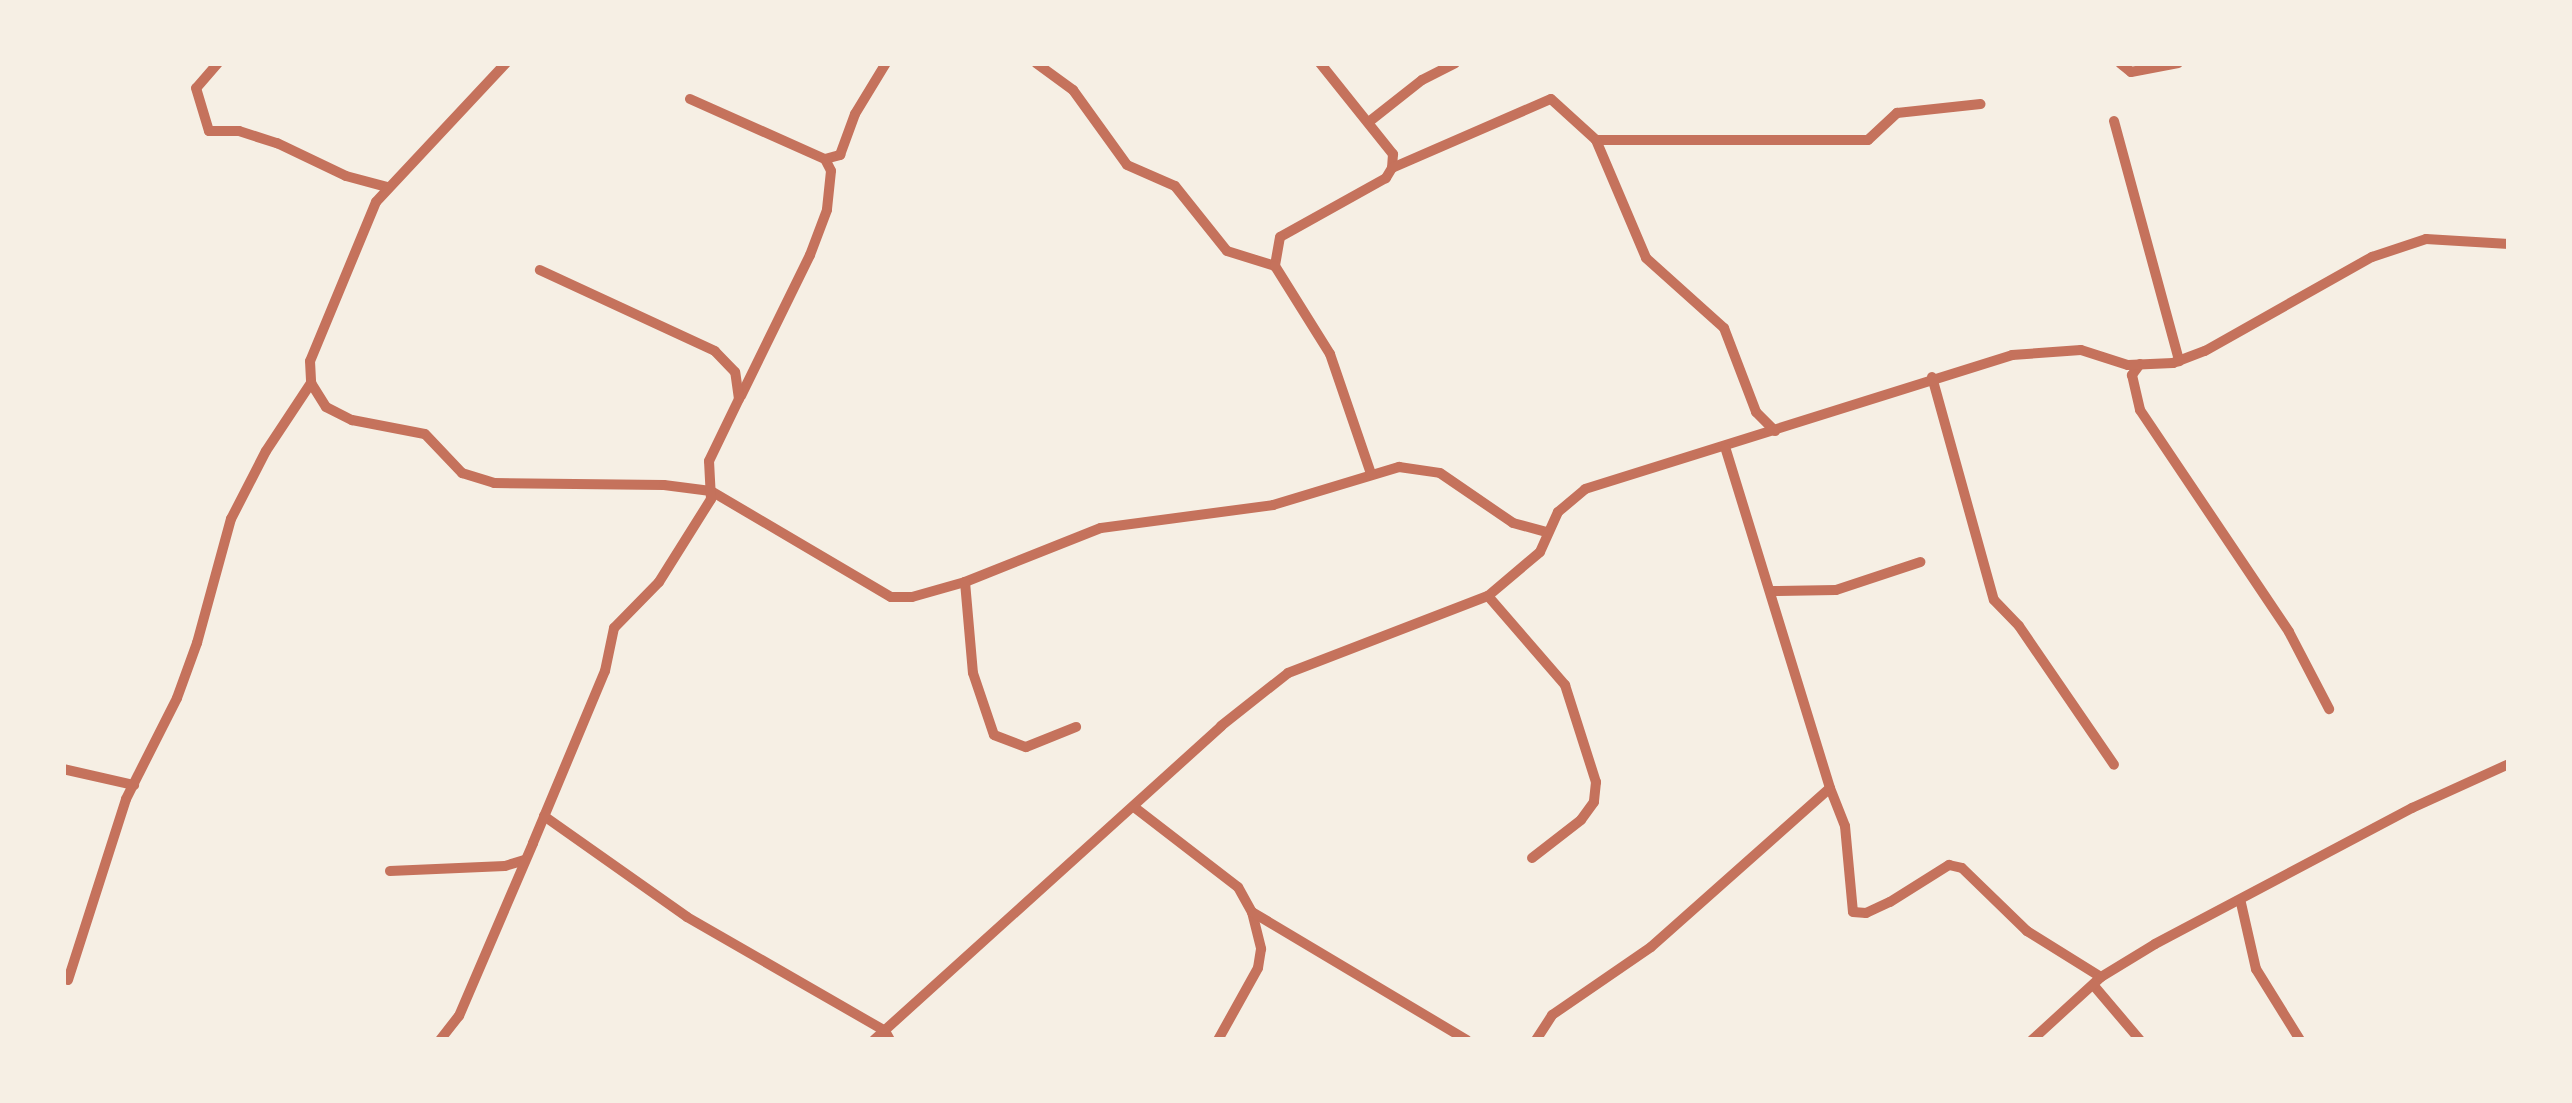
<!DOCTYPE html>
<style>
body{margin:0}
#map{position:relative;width:2572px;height:1103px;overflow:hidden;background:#f6efe4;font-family:"IBM Plex Serif",serif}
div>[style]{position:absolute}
.minor>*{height:10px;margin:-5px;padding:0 5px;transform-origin:5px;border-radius:5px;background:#c5725c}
span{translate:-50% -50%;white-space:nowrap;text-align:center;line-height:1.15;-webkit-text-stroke:10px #f6efe4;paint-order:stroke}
.frame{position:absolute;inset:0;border:66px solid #f6efe4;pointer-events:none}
</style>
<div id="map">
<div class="minor">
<div style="left:218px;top:63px;width:33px;rotate:131deg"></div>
<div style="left:196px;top:88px;width:45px;rotate:73.2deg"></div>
<div style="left:209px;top:131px;width:30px"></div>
<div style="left:239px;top:131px;width:40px;rotate:18deg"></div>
<div style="left:277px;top:143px;width:76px;rotate:25.6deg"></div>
<div style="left:346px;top:176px;width:42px;rotate:15deg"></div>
<div style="left:506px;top:63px;width:190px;rotate:133.1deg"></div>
<div style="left:376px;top:202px;width:172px;rotate:112.5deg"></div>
<div style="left:310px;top:361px;width:22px;rotate:87deg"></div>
<div style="left:311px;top:383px;width:28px;rotate:58deg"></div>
<div style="left:326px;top:407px;width:29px;rotate:27deg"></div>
<div style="left:352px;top:420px;width:74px;rotate:10.9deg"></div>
<div style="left:425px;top:434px;width:54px;rotate:46.5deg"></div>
<div style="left:462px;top:473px;width:34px;rotate:17deg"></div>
<div style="left:494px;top:483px;width:170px;rotate:0.7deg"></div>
<div style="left:664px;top:485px;width:47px;rotate:7.3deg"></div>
<div style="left:711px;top:491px;width:209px;rotate:30.5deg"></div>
<div style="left:891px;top:597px;width:21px"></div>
<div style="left:912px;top:597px;width:55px;rotate:-15.8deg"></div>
<div style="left:965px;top:582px;width:146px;rotate:-21.7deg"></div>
<div style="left:1101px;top:528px;width:174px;rotate:-7.6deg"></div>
<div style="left:1273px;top:505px;width:132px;rotate:-16.8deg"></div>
<div style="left:1399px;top:467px;width:41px;rotate:8.3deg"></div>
<div style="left:1440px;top:473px;width:88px;rotate:34.4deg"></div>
<div style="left:1513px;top:523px;width:35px;rotate:15deg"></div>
<div style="left:1036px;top:63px;width:46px;rotate:36.1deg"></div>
<div style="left:1073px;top:90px;width:92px;rotate:54.2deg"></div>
<div style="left:1127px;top:165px;width:52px;rotate:23.6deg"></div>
<div style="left:1175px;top:186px;width:83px;rotate:51.3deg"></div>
<div style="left:1227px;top:251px;width:50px;rotate:17.4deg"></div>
<div style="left:1320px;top:63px;width:117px;rotate:51.3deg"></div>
<div style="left:1393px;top:154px;width:14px;rotate:94deg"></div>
<div style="left:1392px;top:168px;width:12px;rotate:121deg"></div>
<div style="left:1386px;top:178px;width:121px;rotate:150.9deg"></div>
<div style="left:1280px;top:237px;width:29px;rotate:100deg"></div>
<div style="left:1275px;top:266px;width:104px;rotate:58deg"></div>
<div style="left:1330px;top:354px;width:127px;rotate:71.1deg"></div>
<div style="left:2120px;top:63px;width:14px;rotate:39deg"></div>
<div style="left:2131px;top:72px;width:48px;rotate:-10.8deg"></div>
<div style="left:690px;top:99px;width:148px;rotate:24deg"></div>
<div style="left:825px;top:159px;width:13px;rotate:63deg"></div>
<div style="left:831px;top:171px;width:39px;rotate:96deg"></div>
<div style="left:827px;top:210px;width:48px;rotate:110.7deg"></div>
<div style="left:810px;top:255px;width:157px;rotate:116.1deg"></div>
<div style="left:1370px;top:121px;width:66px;rotate:-38.3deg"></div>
<div style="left:1422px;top:80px;width:37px;rotate:-27deg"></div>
<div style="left:2114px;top:121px;width:249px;rotate:74.8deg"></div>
<div style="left:1596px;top:140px;width:272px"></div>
<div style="left:1868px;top:140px;width:40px;rotate:-43deg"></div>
<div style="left:1897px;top:113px;width:84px;rotate:-6.1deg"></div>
<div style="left:825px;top:159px;width:16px;rotate:-15deg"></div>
<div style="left:840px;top:155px;width:44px;rotate:-69.9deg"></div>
<div style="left:855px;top:114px;width:60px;rotate:-58.7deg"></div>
<div style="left:1392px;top:168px;width:173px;rotate:-23.5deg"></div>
<div style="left:1551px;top:99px;width:61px;rotate:42.3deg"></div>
<div style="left:1596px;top:140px;width:128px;rotate:67deg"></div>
<div style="left:1646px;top:258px;width:105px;rotate:41.9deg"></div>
<div style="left:1724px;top:328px;width:90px;rotate:69.1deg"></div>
<div style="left:1756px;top:412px;width:27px;rotate:45deg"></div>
<div style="left:2140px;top:364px;width:14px;rotate:126deg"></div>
<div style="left:2132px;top:375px;width:36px;rotate:77deg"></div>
<div style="left:2140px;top:410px;width:267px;rotate:56.1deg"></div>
<div style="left:2289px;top:632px;width:87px;rotate:62.5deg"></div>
<div style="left:1932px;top:377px;width:231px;rotate:74.5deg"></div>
<div style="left:1994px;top:600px;width:36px;rotate:46deg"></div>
<div style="left:2019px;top:626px;width:168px;rotate:55.6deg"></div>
<div style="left:965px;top:582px;width:91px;rotate:85deg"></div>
<div style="left:973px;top:673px;width:65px;rotate:71.3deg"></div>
<div style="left:994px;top:735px;width:34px;rotate:21deg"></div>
<div style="left:1026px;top:747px;width:54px;rotate:-21.8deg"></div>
<div style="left:1773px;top:591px;width:63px;rotate:-0.9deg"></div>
<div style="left:1836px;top:590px;width:89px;rotate:-18.4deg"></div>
<div style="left:1488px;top:596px;width:118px;rotate:49.1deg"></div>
<div style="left:1565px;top:685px;width:102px;rotate:72.3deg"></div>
<div style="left:1596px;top:782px;width:20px;rotate:96deg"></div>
<div style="left:1594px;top:802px;width:22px;rotate:126deg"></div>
<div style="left:1581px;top:820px;width:62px;rotate:142.2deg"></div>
<div style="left:63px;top:769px;width:73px;rotate:12.7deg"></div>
<div style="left:1830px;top:788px;width:41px;rotate:68.5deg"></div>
<div style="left:1845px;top:826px;width:86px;rotate:84.7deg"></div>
<div style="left:1853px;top:912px;width:13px;rotate:4deg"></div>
<div style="left:1866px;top:913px;width:26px;rotate:-25deg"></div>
<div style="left:1890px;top:902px;width:70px;rotate:-32.1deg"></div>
<div style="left:1949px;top:865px;width:13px;rotate:13deg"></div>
<div style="left:1962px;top:868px;width:91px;rotate:44.1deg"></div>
<div style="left:2027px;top:931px;width:87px;rotate:31.9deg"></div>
<div style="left:1134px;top:807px;width:131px;rotate:37.6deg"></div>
<div style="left:1238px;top:887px;width:29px;rotate:61deg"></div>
<div style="left:1252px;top:912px;width:38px;rotate:76deg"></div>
<div style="left:1261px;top:949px;width:19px;rotate:99deg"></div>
<div style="left:1258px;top:968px;width:82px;rotate:119.1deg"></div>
<div style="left:544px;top:816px;width:175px;rotate:35.2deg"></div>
<div style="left:687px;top:917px;width:228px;rotate:29.9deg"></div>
<div style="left:885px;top:1031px;width:10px;rotate:61deg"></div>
<div style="left:390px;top:871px;width:115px;rotate:-2.5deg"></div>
<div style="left:505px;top:866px;width:21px;rotate:-17deg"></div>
<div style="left:2241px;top:903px;width:68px;rotate:77.2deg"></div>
<div style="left:2256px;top:969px;width:84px;rotate:58.2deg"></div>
<div style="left:1252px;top:912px;width:250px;rotate:30.8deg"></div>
<div style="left:68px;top:980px;width:190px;rotate:-72.2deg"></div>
<div style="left:126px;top:799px;width:113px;rotate:-63.2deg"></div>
<div style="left:177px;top:698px;width:59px;rotate:-70deg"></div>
<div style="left:197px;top:643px;width:129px;rotate:-74.7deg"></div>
<div style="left:231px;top:519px;width:76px;rotate:-62.8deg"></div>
<div style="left:266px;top:451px;width:82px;rotate:-56.5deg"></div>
<div style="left:2095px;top:987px;width:70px;rotate:49.7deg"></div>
<div style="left:440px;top:1040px;width:31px;rotate:-52deg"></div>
<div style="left:459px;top:1016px;width:188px;rotate:-66.8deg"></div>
<div style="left:533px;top:843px;width:186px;rotate:-67.3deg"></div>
<div style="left:605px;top:671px;width:44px;rotate:-78.2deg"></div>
<div style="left:614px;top:628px;width:64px;rotate:-45.6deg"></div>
<div style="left:659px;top:582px;width:98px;rotate:-57.9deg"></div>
<div style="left:711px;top:499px;width:38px;rotate:-93deg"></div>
<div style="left:709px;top:461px;width:69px;rotate:-64.2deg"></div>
<div style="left:739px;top:399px;width:27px;rotate:-98deg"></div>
<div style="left:735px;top:372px;width:29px;rotate:-134deg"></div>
<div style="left:715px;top:351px;width:193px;rotate:-155.2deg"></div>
<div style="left:874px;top:1040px;width:468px;rotate:-42.1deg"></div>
<div style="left:1221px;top:726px;width:85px;rotate:-38.3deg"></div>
<div style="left:1288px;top:673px;width:214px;rotate:-21.1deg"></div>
<div style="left:1488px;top:596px;width:68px;rotate:-40.2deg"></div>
<div style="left:1540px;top:552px;width:44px;rotate:-65.8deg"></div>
<div style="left:1558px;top:512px;width:35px;rotate:-40deg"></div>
<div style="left:1585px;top:489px;width:448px;rotate:-17.4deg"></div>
<div style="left:2012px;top:355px;width:69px;rotate:-4.1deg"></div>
<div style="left:2081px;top:350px;width:49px;rotate:17.7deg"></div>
<div style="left:2128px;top:365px;width:45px;rotate:-2.5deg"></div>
<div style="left:2173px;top:363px;width:34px;rotate:-21deg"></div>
<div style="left:2205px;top:351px;width:192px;rotate:-29.4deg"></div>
<div style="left:2372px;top:257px;width:57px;rotate:-18.4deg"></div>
<div style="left:2426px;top:239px;width:83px;rotate:3.4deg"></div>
<div style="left:1536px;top:1040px;width:30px;rotate:-57deg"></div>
<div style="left:1552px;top:1015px;width:120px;rotate:-34.5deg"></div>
<div style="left:1651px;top:947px;width:239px;rotate:-41.6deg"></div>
<div style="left:1830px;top:788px;width:355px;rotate:-107.1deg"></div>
<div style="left:2032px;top:1040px;width:93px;rotate:-42.4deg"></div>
<div style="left:2101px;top:977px;width:63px;rotate:-31.4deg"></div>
<div style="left:2155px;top:944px;width:291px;rotate:-27.9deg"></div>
<div style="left:2412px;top:808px;width:107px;rotate:-24.4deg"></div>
</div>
<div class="frame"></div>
</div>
